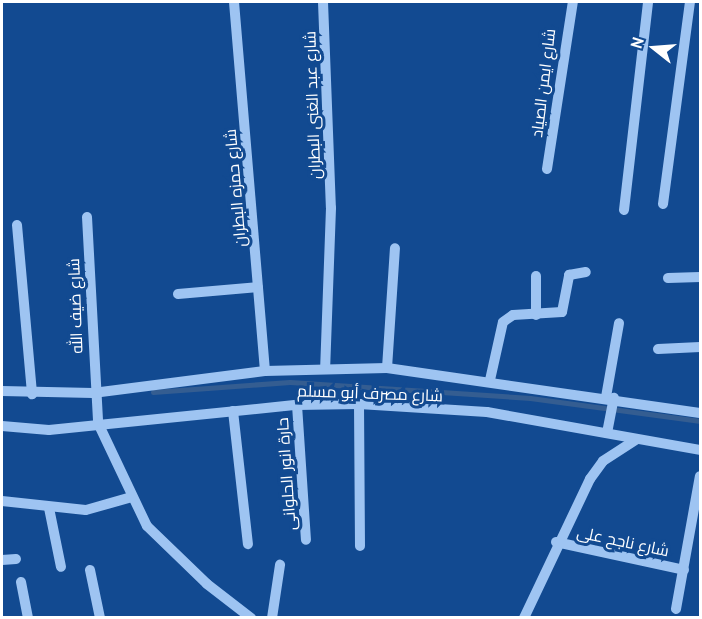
<!DOCTYPE html>
<meta charset="utf-8">
<style>
body{margin:0}
#map{position:relative;width:702px;height:619px;overflow:hidden;background:#124a91;font-family:"PT Sans",Cairo,sans-serif}
div>[style]{position:absolute}
.stream>*{height:5px;margin:-2.5px;padding:0 2.5px;transform-origin:2.5px;border-radius:2.5px;background:#345d91}
.minor>*{height:10px;margin:-5px;padding:0 5px;transform-origin:5px;border-radius:5px;background:#9ec4f2}
span{translate:-50% -50%;white-space:nowrap;text-align:center;line-height:1.15;-webkit-text-stroke:6px #124a91;paint-order:stroke}
.street-label{font-size:16px;color:#fff}
.frame{position:absolute;inset:0;border:3px solid #fff;pointer-events:none}
.north{position:absolute;left:624px;top:18px;width:60px;height:60px;-webkit-text-stroke:4px #124a91;paint-order:stroke;rotate:287deg;font-size:16px;font-weight:700;line-height:24px;text-align:center;color:#fff}
.north::after{content:'';display:block;margin:auto;width:21px;height:27px;background:#fff;clip-path:polygon(50% 0,100% 100%,50% 72%,0 100%)}
</style>
<div id="map">
<div class="stream">
<div style="left:153px;top:392px;width:137px;rotate:-4.2deg"></div>
<div style="left:290px;top:382px;width:241px;rotate:3.8deg"></div>
<div style="left:530px;top:398px;width:172px;rotate:7.7deg"></div>
</div>
<div class="minor">
<div style="left:234px;top:2px;width:370px;rotate:85.2deg"></div>
<div style="left:323px;top:2px;width:206px;rotate:87.8deg"></div>
<div style="left:331px;top:208px;width:160px;rotate:92.1deg"></div>
<div style="left:547px;top:169px;width:169px;rotate:-81.2deg"></div>
<div style="left:663px;top:204px;width:204px;rotate:-82.4deg"></div>
<div style="left:624px;top:210px;width:209px;rotate:-83.4deg"></div>
<div style="left:87px;top:217px;width:206px;rotate:86.9deg"></div>
<div style="left:98px;top:423px;width:114px;rotate:64.6deg"></div>
<div style="left:147px;top:526px;width:83px;rotate:44deg"></div>
<div style="left:207px;top:584px;width:56px;rotate:37.7deg"></div>
<div style="left:17px;top:225px;width:170px;rotate:84.9deg"></div>
<div style="left:536px;top:276px;width:39px;rotate:90deg"></div>
<div style="left:668px;top:278px;width:32px;rotate:-2deg"></div>
<div style="left:178px;top:294px;width:80px;rotate:-5deg"></div>
<div style="left:658px;top:349px;width:42px;rotate:-2.7deg"></div>
<div style="left:387px;top:368px;width:120px;rotate:-86.2deg"></div>
<div style="left:490px;top:380px;width:59px;rotate:-77.4deg"></div>
<div style="left:503px;top:322px;width:12px;rotate:-35deg"></div>
<div style="left:513px;top:315px;width:49px;rotate:-3.5deg"></div>
<div style="left:562px;top:312px;width:38px;rotate:-79deg"></div>
<div style="left:569px;top:275px;width:17px;rotate:-10deg"></div>
<div style="left:2px;top:391px;width:91px;rotate:1.3deg"></div>
<div style="left:93px;top:393px;width:173px;rotate:-7.3deg"></div>
<div style="left:265px;top:371px;width:122px;rotate:-1.4deg"></div>
<div style="left:387px;top:368px;width:316px;rotate:8.2deg"></div>
<div style="left:606px;top:397px;width:75px;rotate:-80deg"></div>
<div style="left:359px;top:404px;width:142px;rotate:89.6deg"></div>
<div style="left:297px;top:405px;width:135px;rotate:86.2deg"></div>
<div style="left:233px;top:411px;width:134px;rotate:83.6deg"></div>
<div style="left:2px;top:426px;width:47px;rotate:4.9deg"></div>
<div style="left:49px;top:430px;width:249px;rotate:-5.8deg"></div>
<div style="left:297px;top:405px;width:62px;rotate:-0.9deg"></div>
<div style="left:359px;top:404px;width:128px;rotate:3.6deg"></div>
<div style="left:487px;top:412px;width:216px;rotate:10.1deg"></div>
<div style="left:607px;top:433px;width:36px;rotate:-79deg"></div>
<div style="left:2px;top:501px;width:84px;rotate:6.1deg"></div>
<div style="left:86px;top:510px;width:48px;rotate:-15.8deg"></div>
<div style="left:49px;top:508px;width:60px;rotate:78.5deg"></div>
<div style="left:556px;top:542px;width:131px;rotate:12.3deg"></div>
<div style="left:2px;top:560px;width:14px;rotate:-4deg"></div>
<div style="left:90px;top:570px;width:49px;rotate:78.2deg"></div>
<div style="left:21px;top:582px;width:37px;rotate:79deg"></div>
<div style="left:676px;top:609px;width:135px;rotate:-79.8deg"></div>
<div style="left:272px;top:618px;width:54px;rotate:-81.4deg"></div>
<div style="left:524px;top:618px;width:154px;rotate:-64.6deg"></div>
<div style="left:590px;top:479px;width:22px;rotate:-54deg"></div>
<div style="left:603px;top:461px;width:40px;rotate:-32.9deg"></div>
</div>
<div class="street-label">
<span style="left:543px;top:83px;rotate:-83deg">شارع ايمن الصياد</span>
<span style="left:312px;top:105px;rotate:-92deg">شارع عبد الغنى البطران</span>
<span style="left:235px;top:188px;rotate:-95deg">شارع حمزه البطران</span>
<span style="left:75px;top:306px;rotate:-92deg">شارع ضيف الله</span>
<span style="left:370px;top:393px;rotate:2deg">شارع مصرف أبو مسلم</span>
<span style="left:286px;top:474px;rotate:-94deg">حارة انور الحلوانى</span>
<span style="left:623px;top:541px;rotate:12deg">شارع ناجح على</span>
</div>
<div class="frame"></div>
<div class="north">N</div>
</div>
